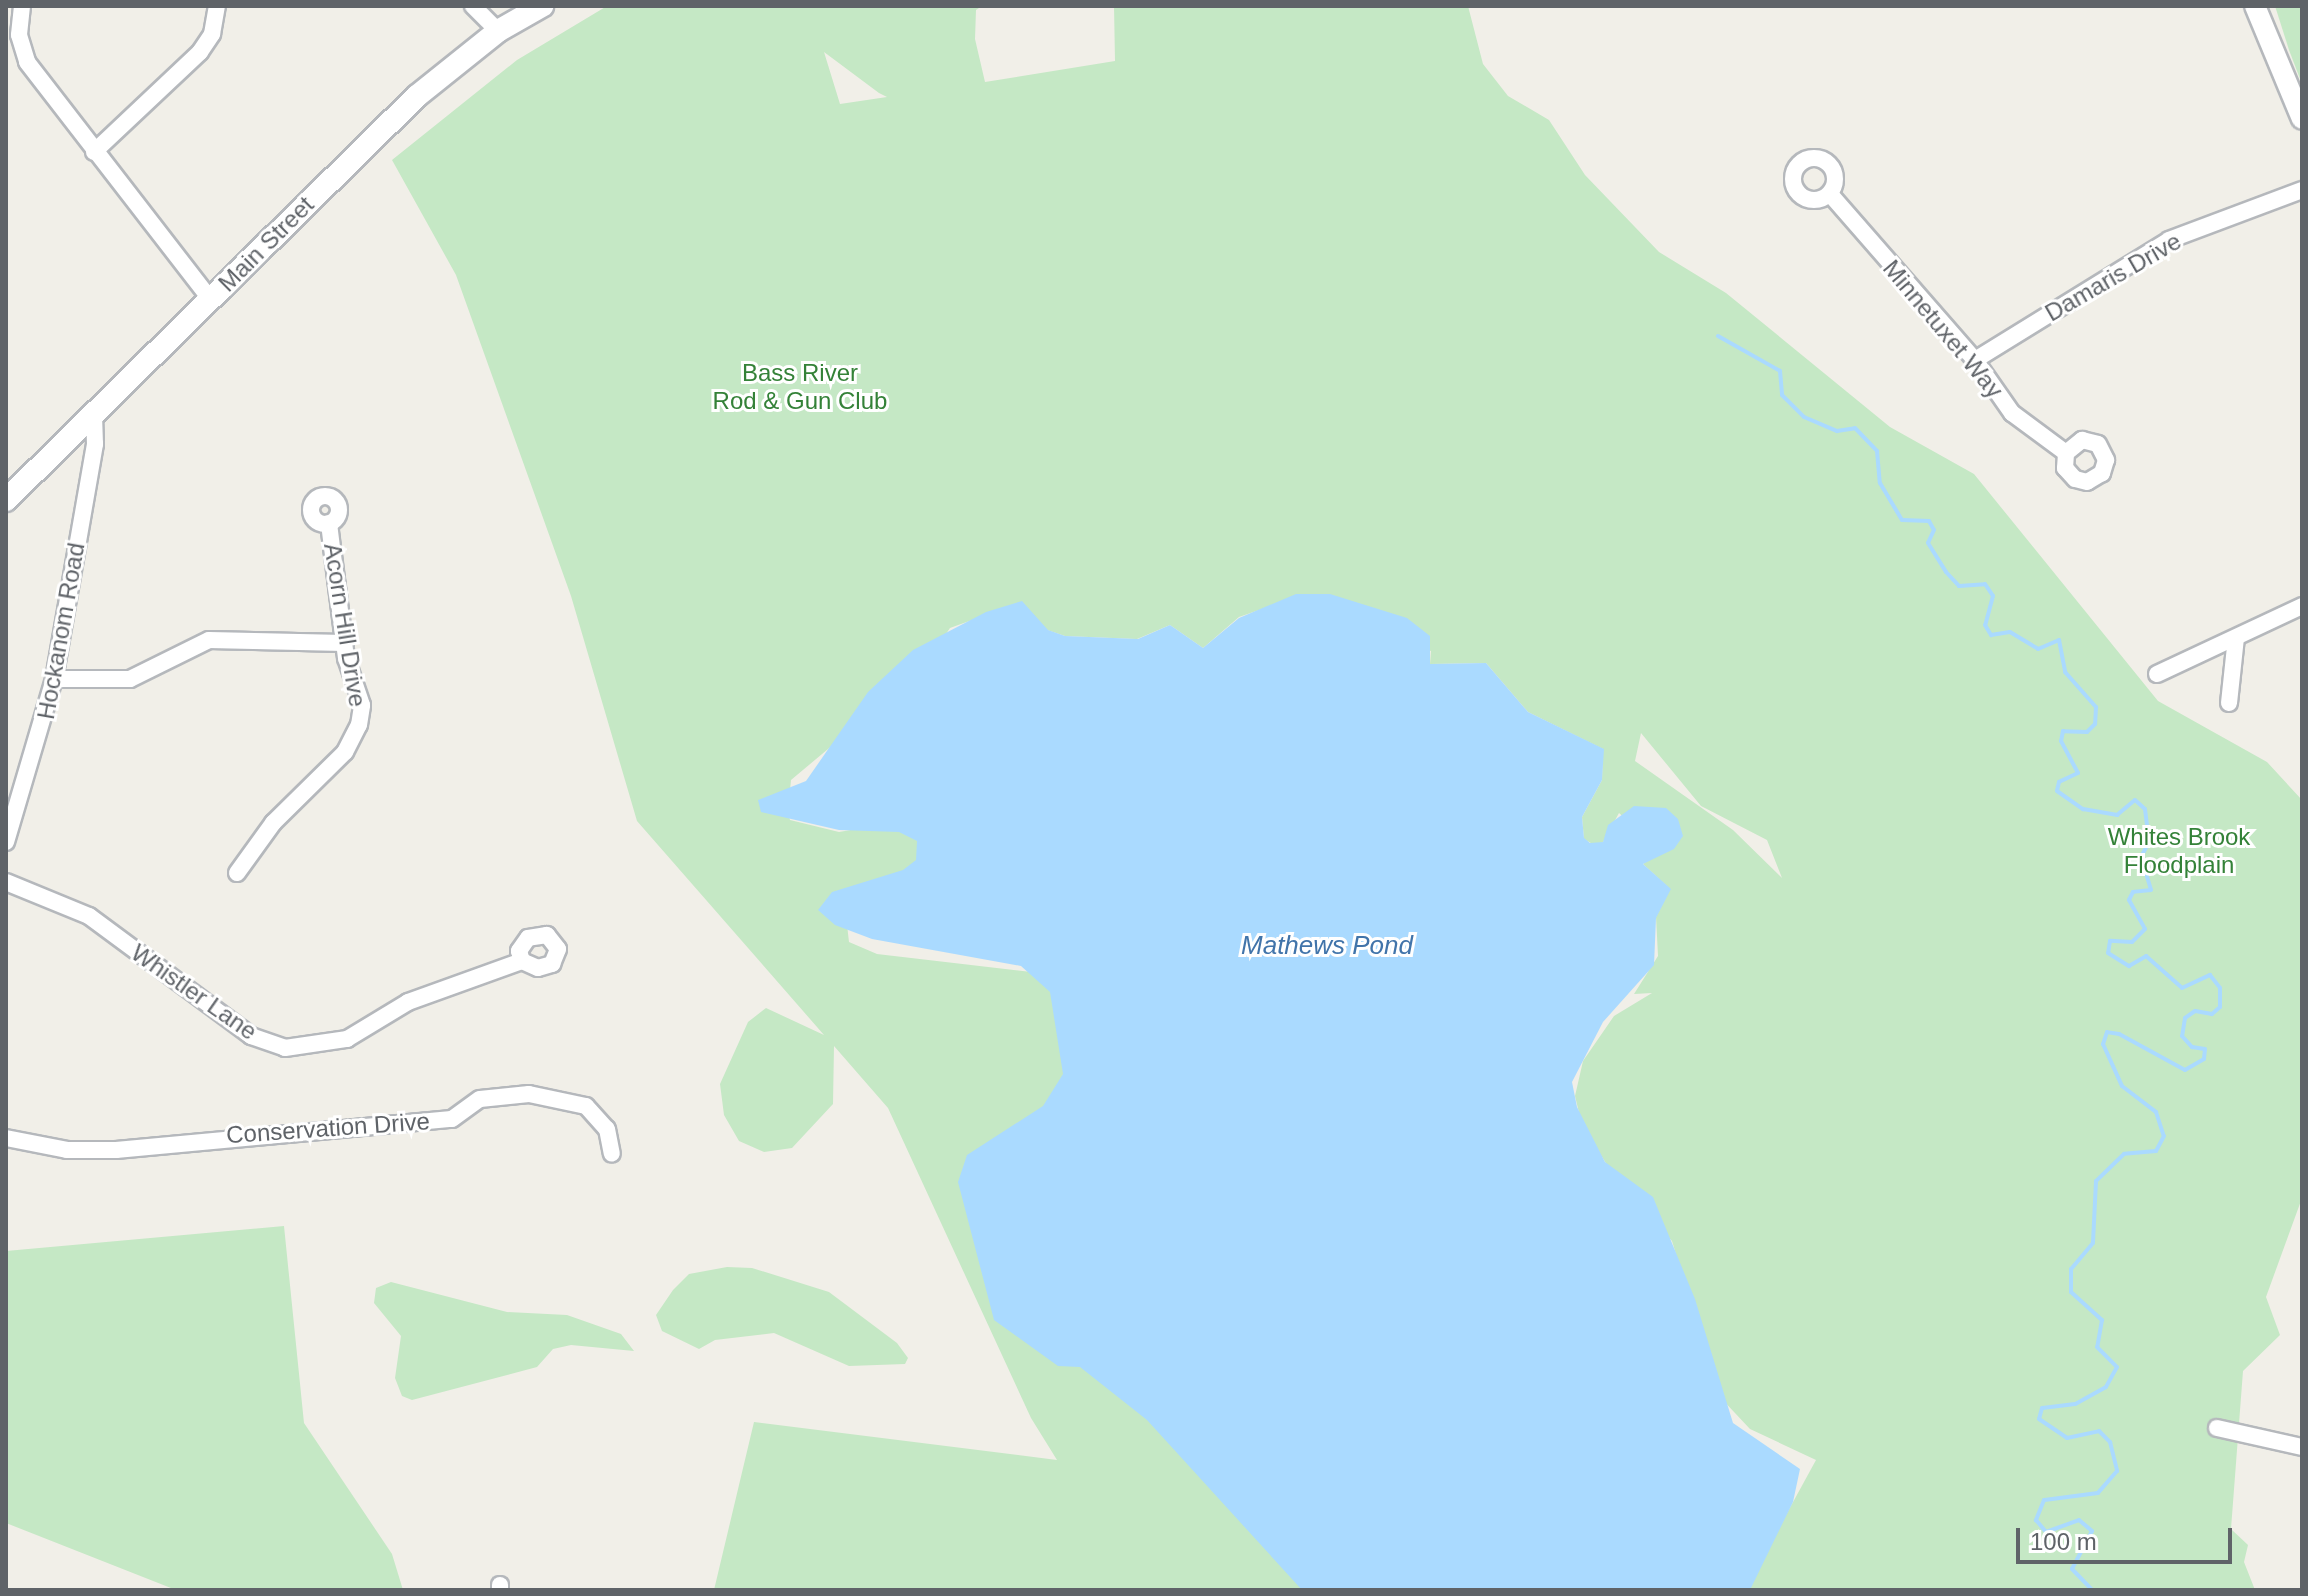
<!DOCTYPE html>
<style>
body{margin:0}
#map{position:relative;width:2308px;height:1596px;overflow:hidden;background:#f1efe8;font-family:Helvetica,sans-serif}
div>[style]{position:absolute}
.green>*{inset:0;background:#c5e8c5}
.water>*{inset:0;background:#aadaff}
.stream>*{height:4px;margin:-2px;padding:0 2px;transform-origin:2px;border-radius:2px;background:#aadaff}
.roads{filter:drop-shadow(2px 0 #b5b8bc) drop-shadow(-2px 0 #b5b8bc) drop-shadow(0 2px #b5b8bc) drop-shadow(0 -2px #b5b8bc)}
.minor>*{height:16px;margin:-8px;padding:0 8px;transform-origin:8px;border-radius:8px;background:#fff}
.minor>.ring{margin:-8px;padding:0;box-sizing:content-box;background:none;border:16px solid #fff;border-radius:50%}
.tertiary>*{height:20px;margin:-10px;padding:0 10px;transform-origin:10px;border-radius:10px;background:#fff}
.secondary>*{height:22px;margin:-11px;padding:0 11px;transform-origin:11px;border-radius:11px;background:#fff}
span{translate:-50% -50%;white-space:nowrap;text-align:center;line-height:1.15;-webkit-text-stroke:6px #fff;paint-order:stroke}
.street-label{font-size:24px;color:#5f6368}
.park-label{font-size:24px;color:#348238}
.water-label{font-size:26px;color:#4174aa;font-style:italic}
.frame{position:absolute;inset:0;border:8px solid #5f6368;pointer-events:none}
.scale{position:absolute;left:2016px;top:1528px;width:216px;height:36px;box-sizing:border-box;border:4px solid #5f6368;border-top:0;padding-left:10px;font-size:24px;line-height:28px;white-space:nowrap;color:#5f6368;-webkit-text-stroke:6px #fff;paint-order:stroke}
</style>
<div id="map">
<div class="green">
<div style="clip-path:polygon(evenodd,607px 6px,982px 6px,976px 10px,975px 39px,985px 82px,1115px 61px,1114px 6px,1468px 6px,1483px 64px,1508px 96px,1549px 120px,1585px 175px,1659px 252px,1726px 293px,1890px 427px,1974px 474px,2158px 701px,2267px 762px,2302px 800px,2302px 1198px,2266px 1297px,2280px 1335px,2243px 1371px,2231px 1529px,2248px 1545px,2244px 1562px,2255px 1590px,1745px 1590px,1816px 1460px,1750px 1429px,1719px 1396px,1672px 1241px,1614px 1176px,1582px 1125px,1575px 1096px,1583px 1061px,1614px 1016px,1652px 993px,1634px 994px,1658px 956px,1656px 917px,1670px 889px,1643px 864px,1661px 851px,1619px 813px,1603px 842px,1596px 846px,1584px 839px,1582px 817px,1602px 780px,1603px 749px,1528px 712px,1486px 663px,1430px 664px,1431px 651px,1262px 609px,1239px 617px,1203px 648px,1170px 625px,1137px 639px,1065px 636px,994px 612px,950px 628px,920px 672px,791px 780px,788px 812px,790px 820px,839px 832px,868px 827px,935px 798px,919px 869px,874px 883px,845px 907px,849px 942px,877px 954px,1049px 974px,1168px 1434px,1333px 1590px,714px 1590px,754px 1422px,1057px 1460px,1031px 1418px,888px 1108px,834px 1046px,833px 1104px,792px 1148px,764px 1152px,739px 1141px,724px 1115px,720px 1084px,748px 1022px,766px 1008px,824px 1035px,637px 821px,571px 596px,456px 275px,392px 160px,517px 60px,607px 6px,824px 52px,879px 93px,887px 97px,840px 104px,824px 52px,607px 6px,1641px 733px,1701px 806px,1767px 840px,1782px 878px,1733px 830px,1635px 761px,1641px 733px)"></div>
<div style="clip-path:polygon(2275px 6px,2302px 6px,2302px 84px,2289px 50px)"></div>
<div style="clip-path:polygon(284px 1226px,304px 1423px,392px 1554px,403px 1590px,176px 1590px,6px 1523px,6px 1251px)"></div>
<div style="clip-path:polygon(727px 1267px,752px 1268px,829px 1292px,897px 1343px,908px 1358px,905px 1364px,849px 1366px,774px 1333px,715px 1340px,699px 1349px,662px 1331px,656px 1315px,673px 1290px,689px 1274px)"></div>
<div style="clip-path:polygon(391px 1282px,507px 1312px,567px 1315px,621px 1334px,634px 1351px,571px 1345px,553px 1349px,537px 1367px,412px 1400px,402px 1396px,395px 1378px,401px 1336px,374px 1303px,376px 1288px)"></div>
</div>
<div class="water">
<div style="clip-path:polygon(1296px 594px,1330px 594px,1407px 618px,1430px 636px,1430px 664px,1486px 663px,1528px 712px,1604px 749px,1602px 780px,1582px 817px,1584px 838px,1590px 843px,1603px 842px,1608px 825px,1634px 806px,1666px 808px,1678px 819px,1683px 836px,1674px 849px,1643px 864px,1671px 889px,1656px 918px,1654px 965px,1603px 1022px,1572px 1082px,1577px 1107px,1605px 1162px,1653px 1197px,1695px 1299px,1733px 1423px,1800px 1469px,1793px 1502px,1750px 1590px,1302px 1590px,1147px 1420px,1080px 1367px,1058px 1366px,994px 1320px,958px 1182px,967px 1155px,1043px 1106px,1063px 1074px,1050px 992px,1021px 966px,872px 939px,835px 925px,818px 910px,832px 892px,903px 870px,916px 860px,917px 841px,899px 832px,839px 830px,761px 812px,758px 800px,806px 781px,868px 692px,913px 650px,986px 612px,1022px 601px,1048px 630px,1065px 636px,1138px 639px,1170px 625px,1203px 648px,1239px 618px)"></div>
</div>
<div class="stream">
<div style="left:1718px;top:336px;width:71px;rotate:29.4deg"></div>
<div style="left:1780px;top:371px;width:24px;rotate:85deg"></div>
<div style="left:1782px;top:395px;width:31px;rotate:45deg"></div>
<div style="left:1804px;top:417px;width:36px;rotate:23deg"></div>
<div style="left:1837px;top:431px;width:18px;rotate:-9deg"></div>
<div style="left:1855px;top:428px;width:32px;rotate:46deg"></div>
<div style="left:1877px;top:451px;width:32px;rotate:85deg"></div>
<div style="left:1880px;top:483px;width:43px;rotate:59.3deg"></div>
<div style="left:1902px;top:520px;width:27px;rotate:2deg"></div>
<div style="left:1929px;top:521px;width:10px;rotate:61deg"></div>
<div style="left:1934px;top:530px;width:14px;rotate:115deg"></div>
<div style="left:1928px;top:543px;width:34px;rotate:58deg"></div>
<div style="left:1946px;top:572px;width:19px;rotate:47deg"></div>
<div style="left:1959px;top:586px;width:26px;rotate:-4deg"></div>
<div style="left:1985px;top:584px;width:14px;rotate:56deg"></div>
<div style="left:1993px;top:596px;width:30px;rotate:105deg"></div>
<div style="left:1985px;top:625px;width:12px;rotate:59deg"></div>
<div style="left:1991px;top:635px;width:19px;rotate:-9deg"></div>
<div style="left:2010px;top:632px;width:33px;rotate:31deg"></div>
<div style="left:2038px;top:649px;width:23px;rotate:-23deg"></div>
<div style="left:2059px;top:640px;width:33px;rotate:79deg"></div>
<div style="left:2065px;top:672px;width:47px;rotate:48.5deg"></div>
<div style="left:2096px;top:707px;width:17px;rotate:93deg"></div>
<div style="left:2095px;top:724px;width:11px;rotate:135deg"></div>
<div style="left:2087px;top:732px;width:24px;rotate:-178deg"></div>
<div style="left:2063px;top:731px;width:10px;rotate:101deg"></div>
<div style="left:2061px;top:741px;width:36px;rotate:62deg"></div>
<div style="left:2078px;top:773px;width:21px;rotate:155deg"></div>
<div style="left:2059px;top:782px;width:9px;rotate:103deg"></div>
<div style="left:2057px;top:791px;width:32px;rotate:35deg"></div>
<div style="left:2083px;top:809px;width:35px;rotate:10deg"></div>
<div style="left:2117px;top:815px;width:23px;rotate:-40deg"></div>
<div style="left:2135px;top:800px;width:13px;rotate:42deg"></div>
<div style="left:2145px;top:809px;width:33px;rotate:83deg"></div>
<div style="left:2149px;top:842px;width:17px;rotate:118deg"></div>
<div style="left:2141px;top:857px;width:34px;rotate:73deg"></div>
<div style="left:2151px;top:890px;width:18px;rotate:174deg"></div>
<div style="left:2133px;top:892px;width:9px;rotate:117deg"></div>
<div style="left:2129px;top:900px;width:33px;rotate:61deg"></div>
<div style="left:2145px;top:929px;width:18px;rotate:135deg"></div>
<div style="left:2132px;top:942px;width:22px;rotate:-177deg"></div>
<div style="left:2110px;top:941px;width:12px;rotate:99deg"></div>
<div style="left:2108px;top:953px;width:25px;rotate:32deg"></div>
<div style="left:2129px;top:966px;width:20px;rotate:-30deg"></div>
<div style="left:2146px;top:956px;width:48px;rotate:41.6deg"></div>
<div style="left:2182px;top:988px;width:31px;rotate:-25deg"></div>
<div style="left:2210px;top:975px;width:16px;rotate:52deg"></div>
<div style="left:2220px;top:988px;width:19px;rotate:90deg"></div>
<div style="left:2220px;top:1007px;width:11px;rotate:139deg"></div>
<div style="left:2212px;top:1014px;width:17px;rotate:-170deg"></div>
<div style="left:2195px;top:1011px;width:12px;rotate:145deg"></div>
<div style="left:2185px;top:1018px;width:18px;rotate:99deg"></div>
<div style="left:2182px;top:1036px;width:15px;rotate:48deg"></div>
<div style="left:2192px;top:1047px;width:13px;rotate:9deg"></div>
<div style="left:2205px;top:1049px;width:10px;rotate:96deg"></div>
<div style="left:2204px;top:1059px;width:22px;rotate:150deg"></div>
<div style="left:2185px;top:1070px;width:75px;rotate:-151.4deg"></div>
<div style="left:2119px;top:1034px;width:12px;rotate:-171deg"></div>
<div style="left:2107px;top:1032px;width:13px;rotate:108deg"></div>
<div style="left:2103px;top:1044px;width:46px;rotate:65.7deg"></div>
<div style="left:2122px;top:1086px;width:43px;rotate:37.4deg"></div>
<div style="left:2156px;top:1112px;width:25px;rotate:72deg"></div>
<div style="left:2164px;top:1136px;width:17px;rotate:118deg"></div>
<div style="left:2156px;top:1151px;width:32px;rotate:175deg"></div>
<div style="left:2124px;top:1154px;width:39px;rotate:136deg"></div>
<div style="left:2096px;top:1181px;width:62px;rotate:92.8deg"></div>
<div style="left:2093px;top:1243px;width:34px;rotate:130deg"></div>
<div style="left:2071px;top:1269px;width:23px;rotate:90deg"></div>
<div style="left:2071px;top:1292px;width:42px;rotate:42.1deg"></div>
<div style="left:2102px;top:1320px;width:27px;rotate:100deg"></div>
<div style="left:2097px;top:1347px;width:28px;rotate:45deg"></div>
<div style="left:2117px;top:1367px;width:23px;rotate:119deg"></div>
<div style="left:2106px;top:1387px;width:35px;rotate:151deg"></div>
<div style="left:2075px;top:1404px;width:33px;rotate:173deg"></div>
<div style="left:2042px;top:1408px;width:11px;rotate:105deg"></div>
<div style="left:2039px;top:1419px;width:34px;rotate:34deg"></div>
<div style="left:2067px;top:1438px;width:33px;rotate:-12deg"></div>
<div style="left:2099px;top:1431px;width:16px;rotate:45deg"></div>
<div style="left:2110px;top:1442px;width:30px;rotate:76deg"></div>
<div style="left:2117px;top:1471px;width:29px;rotate:131deg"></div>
<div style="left:2098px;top:1493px;width:54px;rotate:172.6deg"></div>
<div style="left:2044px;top:1500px;width:22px;rotate:112deg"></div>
<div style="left:2036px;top:1520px;width:16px;rotate:50deg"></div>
<div style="left:2046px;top:1532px;width:35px;rotate:-20deg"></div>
<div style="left:2079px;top:1520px;width:17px;rotate:40deg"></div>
<div style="left:2092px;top:1531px;width:43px;rotate:117.8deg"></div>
<div style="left:2072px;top:1569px;width:29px;rotate:46deg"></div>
</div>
<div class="roads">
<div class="minor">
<div style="left:22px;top:6px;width:29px;rotate:96deg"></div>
<div style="left:19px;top:35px;width:28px;rotate:73deg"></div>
<div style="left:27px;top:62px;width:301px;rotate:52.3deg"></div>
<div style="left:473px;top:6px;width:35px;rotate:45deg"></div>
<div style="left:94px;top:152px;width:146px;rotate:-43.3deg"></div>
<div style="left:200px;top:52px;width:22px;rotate:-56deg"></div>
<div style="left:212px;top:34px;width:28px;rotate:-80deg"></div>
<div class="ring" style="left:1793px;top:158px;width:26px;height:26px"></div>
<div style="left:1830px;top:194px;width:220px;rotate:48.9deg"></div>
<div style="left:1975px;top:360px;width:65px;rotate:55.1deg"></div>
<div style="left:2012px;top:413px;width:67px;rotate:36.5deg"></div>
<div style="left:2066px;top:453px;width:21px;rotate:-39deg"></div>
<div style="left:2082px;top:440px;width:16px;rotate:14deg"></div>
<div style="left:2098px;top:444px;width:18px;rotate:63deg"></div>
<div style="left:2106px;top:460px;width:14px;rotate:107deg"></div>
<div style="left:2102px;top:473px;width:17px;rotate:149deg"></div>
<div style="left:2087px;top:482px;width:12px;rotate:-166deg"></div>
<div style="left:2075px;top:479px;width:15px;rotate:-132deg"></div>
<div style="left:2065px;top:468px;width:15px;rotate:-86deg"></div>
<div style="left:1975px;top:360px;width:228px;rotate:-31.7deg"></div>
<div style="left:2169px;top:240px;width:142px;rotate:-20.6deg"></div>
<div class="ring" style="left:311px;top:496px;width:12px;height:12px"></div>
<div style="left:2157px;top:674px;width:160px;rotate:-25.1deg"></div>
<div style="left:54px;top:679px;width:76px"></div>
<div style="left:130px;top:679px;width:88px;rotate:-26.3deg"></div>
<div style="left:209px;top:640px;width:135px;rotate:1.3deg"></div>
<div style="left:2229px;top:703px;width:65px;rotate:-83.9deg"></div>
<div style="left:6px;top:842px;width:170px;rotate:-73.6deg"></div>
<div style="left:54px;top:679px;width:239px;rotate:-80.1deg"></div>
<div style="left:95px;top:444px;width:29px;rotate:-92deg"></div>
<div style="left:237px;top:873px;width:62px;rotate:-54.2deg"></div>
<div style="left:273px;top:823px;width:101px;rotate:-44.6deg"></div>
<div style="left:345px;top:752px;width:30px;rotate:-63deg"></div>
<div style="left:359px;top:725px;width:20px;rotate:-81deg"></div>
<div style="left:362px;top:705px;width:50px;rotate:-108.8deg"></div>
<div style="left:346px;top:658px;width:136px;rotate:-97.2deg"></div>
<div style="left:6px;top:882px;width:90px;rotate:22.3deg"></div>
<div style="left:89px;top:916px;width:202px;rotate:36.5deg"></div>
<div style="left:251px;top:1036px;width:36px;rotate:19deg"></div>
<div style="left:285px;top:1048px;width:63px;rotate:-8.3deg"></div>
<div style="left:347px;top:1039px;width:71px;rotate:-31.2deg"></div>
<div style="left:408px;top:1002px;width:121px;rotate:-19.8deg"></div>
<div style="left:522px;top:961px;width:17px;rotate:24deg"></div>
<div style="left:538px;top:968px;width:15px;rotate:-16deg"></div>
<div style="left:552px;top:964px;width:16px;rotate:-68deg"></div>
<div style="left:558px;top:949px;width:18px;rotate:-128deg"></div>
<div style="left:547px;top:935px;width:19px;rotate:171deg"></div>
<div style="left:528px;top:938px;width:16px;rotate:125deg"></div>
<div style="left:519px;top:951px;width:10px;rotate:73deg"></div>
<div style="left:6px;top:1138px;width:62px;rotate:11.1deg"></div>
<div style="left:67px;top:1150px;width:49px"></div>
<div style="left:116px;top:1150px;width:337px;rotate:-5.3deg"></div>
<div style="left:452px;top:1119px;width:34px;rotate:-36deg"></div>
<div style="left:480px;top:1099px;width:49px;rotate:-5.8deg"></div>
<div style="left:529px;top:1094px;width:58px;rotate:11.9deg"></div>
<div style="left:586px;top:1106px;width:31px;rotate:48deg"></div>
<div style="left:607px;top:1129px;width:25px;rotate:79deg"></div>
<div style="left:2217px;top:1428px;width:87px;rotate:12.6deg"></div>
<div style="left:500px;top:1590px;width:5px;rotate:-90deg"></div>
</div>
<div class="tertiary">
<div style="left:2255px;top:6px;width:122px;rotate:67.4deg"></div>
</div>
<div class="secondary">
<div style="left:6px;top:500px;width:576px;rotate:-44.51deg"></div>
<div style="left:417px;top:96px;width:104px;rotate:-38.7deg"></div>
<div style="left:498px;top:31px;width:51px;rotate:-29.6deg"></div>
</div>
</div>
<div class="street-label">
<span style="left:266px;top:244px;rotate:-45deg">Main Street</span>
<span style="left:2113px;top:277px;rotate:-30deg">Damaris Drive</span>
<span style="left:1943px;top:329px;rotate:50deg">Minnetuxet Way</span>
<span style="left:345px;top:625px;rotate:81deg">Acorn Hill Drive</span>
<span style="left:61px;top:631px;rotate:-80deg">Hockanom Road</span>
<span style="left:194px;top:992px;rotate:35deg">Whistler Lane</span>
<span style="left:328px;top:1128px;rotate:-4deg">Conservation Drive</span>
</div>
<div class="park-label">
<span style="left:800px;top:387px">Bass River<br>Rod &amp; Gun Club</span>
<span style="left:2179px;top:851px">Whites Brook<br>Floodplain</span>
</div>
<div class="water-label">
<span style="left:1327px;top:946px">Mathews Pond</span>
</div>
<div class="frame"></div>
<div class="scale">100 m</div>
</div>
